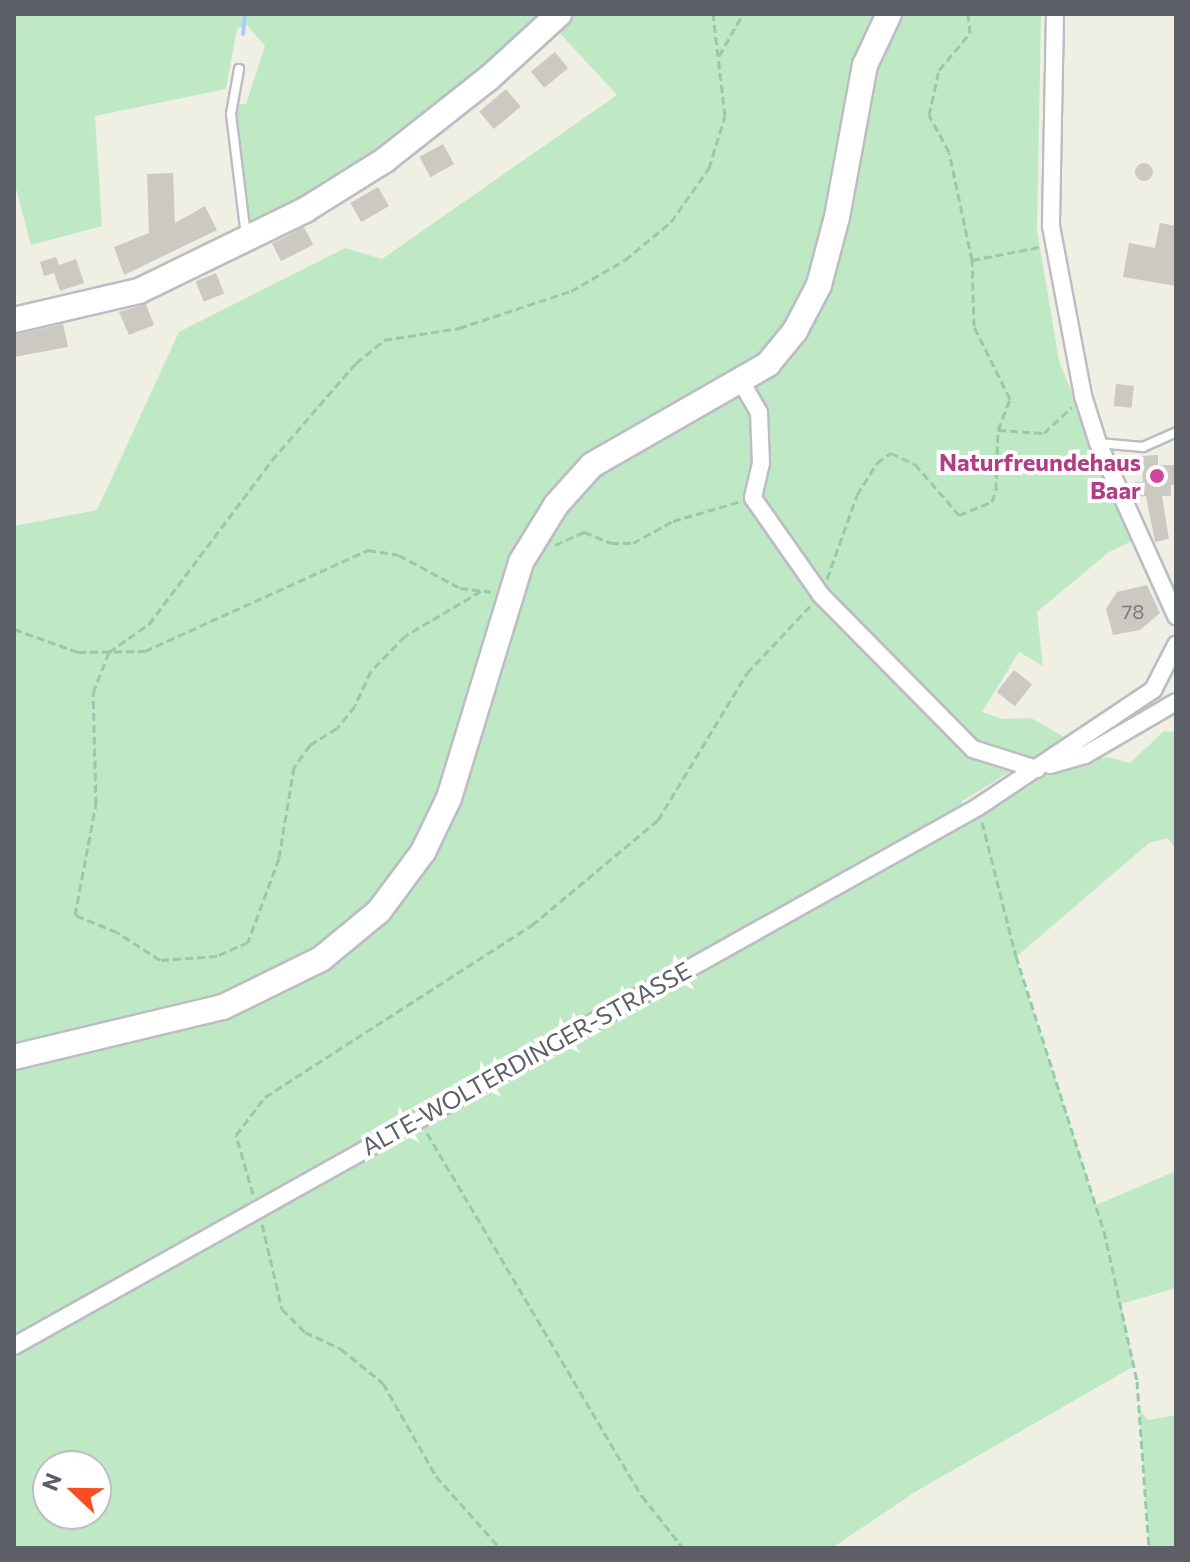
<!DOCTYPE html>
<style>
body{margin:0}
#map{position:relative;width:1190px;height:1562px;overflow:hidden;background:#f0efe4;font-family:Commissioner,sans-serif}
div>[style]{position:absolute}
.green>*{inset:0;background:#bee9c4}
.stream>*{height:4px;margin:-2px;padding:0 2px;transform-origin:2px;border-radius:2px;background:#a5cdff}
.building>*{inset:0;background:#cbc9c1;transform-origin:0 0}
.round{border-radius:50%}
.path>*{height:3px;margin-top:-1.5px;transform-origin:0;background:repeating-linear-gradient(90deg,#96caac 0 8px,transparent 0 12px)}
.roads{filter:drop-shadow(2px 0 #bcbdc4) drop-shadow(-2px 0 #bcbdc4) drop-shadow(0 2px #bcbdc4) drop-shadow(0 -2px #bcbdc4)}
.lane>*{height:8px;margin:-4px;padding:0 4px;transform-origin:4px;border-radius:4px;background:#fff}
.street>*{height:16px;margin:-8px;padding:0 8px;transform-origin:8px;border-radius:8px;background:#fff}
.secondary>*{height:24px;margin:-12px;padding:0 12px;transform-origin:12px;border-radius:12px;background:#fff}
.dots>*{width:22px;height:22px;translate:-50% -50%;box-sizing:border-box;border:4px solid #fff;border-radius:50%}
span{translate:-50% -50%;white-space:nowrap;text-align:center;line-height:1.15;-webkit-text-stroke:8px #fff;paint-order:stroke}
.number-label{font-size:20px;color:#787a7d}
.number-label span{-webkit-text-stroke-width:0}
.hotel-label{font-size:24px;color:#b23c85;font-weight:700}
.right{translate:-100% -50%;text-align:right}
.street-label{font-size:24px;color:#5c5f66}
.frame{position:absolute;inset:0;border:16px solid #5c5f66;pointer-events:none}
.north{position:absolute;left:32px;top:1450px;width:80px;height:80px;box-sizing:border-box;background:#fff;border:2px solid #bebfc2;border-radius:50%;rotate:292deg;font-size:22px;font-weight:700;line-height:32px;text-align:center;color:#5c5f66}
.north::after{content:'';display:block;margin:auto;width:28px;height:36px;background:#f84c22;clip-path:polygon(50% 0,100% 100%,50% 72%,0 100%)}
</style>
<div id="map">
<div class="green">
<div style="clip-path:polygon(evenodd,14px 14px,1041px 14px,1037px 230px,1059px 361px,1132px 541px,1109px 552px,1037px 612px,1043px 666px,1019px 652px,982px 712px,1003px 719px,1031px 718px,1066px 738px,962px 801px,958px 817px,1037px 769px,1108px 757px,1130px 763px,1164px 731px,1176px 732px,1176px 849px,1167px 838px,1149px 843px,1016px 957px,1096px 1205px,1176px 1171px,1176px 1288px,1121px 1304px,1134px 1366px,915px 1492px,832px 1548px,14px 1548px,14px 526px,97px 510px,179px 332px,345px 248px,382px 259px,617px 95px,543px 15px,491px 65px,374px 155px,247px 228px,231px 104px,246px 104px,265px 46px,247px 25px,237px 29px,226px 89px,95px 116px,102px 226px,31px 245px,14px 181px,14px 14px,48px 1466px,96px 1466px,96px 1514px,48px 1514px,48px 1466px)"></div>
<div style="clip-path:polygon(1139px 1410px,1148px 1420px,1176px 1415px,1176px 1548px,1149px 1548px)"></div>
</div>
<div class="stream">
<div style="left:243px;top:34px;width:20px;rotate:-84deg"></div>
</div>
<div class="building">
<div style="left:555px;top:52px;width:21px;height:31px;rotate:51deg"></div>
<div style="left:506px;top:89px;width:23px;height:35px;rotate:50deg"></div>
<div style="left:443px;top:144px;width:23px;height:27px;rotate:61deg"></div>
<div class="round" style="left:1135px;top:163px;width:18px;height:18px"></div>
<div style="clip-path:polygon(173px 173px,175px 223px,205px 206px,217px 230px,124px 275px,114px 247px,149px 233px,147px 174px)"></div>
<div style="left:378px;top:187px;width:22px;height:32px;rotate:60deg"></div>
<div style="clip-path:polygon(1160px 223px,1176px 226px,1176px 286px,1123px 277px,1129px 243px,1155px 248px)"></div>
<div style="left:304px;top:227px;width:20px;height:36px;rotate:63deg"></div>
<div style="clip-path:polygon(56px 257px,59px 265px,76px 259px,84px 283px,60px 291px,54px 273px,44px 276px,40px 262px)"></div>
<div style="left:216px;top:273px;width:22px;height:22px;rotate:68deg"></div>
<div style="clip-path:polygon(146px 304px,154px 325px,129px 335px,119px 312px)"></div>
<div style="clip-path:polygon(63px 324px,68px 347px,14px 357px,14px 335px)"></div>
<div style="left:1116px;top:384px;width:18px;height:22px;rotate:6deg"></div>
<div style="clip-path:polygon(1158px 455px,1158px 465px,1176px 465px,1176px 484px,1171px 485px,1171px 496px,1162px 496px,1169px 539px,1155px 542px,1146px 496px,1135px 497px,1135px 482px,1143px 482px,1142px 456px)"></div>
<div style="clip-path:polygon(1147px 585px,1160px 613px,1140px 630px,1113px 635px,1106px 609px,1117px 592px)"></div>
<div style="left:1014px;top:670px;width:23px;height:28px;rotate:38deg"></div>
</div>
<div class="path">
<div style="left:719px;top:56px;width:48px;rotate:-60.3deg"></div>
<div style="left:972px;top:260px;width:68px;rotate:-11deg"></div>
<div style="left:998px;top:430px;width:46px;rotate:3.7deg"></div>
<div style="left:1044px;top:433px;width:38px;rotate:-43deg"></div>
<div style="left:555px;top:545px;width:32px;rotate:-24deg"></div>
<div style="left:584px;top:532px;width:29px;rotate:22deg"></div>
<div style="left:611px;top:543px;width:22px"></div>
<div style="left:633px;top:543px;width:46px;rotate:-28.8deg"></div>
<div style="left:673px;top:521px;width:68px;rotate:-16.3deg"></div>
<div style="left:827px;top:579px;width:89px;rotate:-70.3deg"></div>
<div style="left:857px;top:495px;width:38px;rotate:-58deg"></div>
<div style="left:877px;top:463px;width:17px;rotate:-36deg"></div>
<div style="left:891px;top:453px;width:26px;rotate:25deg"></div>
<div style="left:915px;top:464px;width:67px;rotate:49.2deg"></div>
<div style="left:959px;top:515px;width:35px;rotate:-22deg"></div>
<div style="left:992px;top:502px;width:13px;rotate:-72deg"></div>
<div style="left:996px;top:490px;width:60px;rotate:-88.1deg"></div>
<div style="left:998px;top:430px;width:33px;rotate:-69deg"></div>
<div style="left:1010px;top:399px;width:81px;rotate:-116.3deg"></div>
<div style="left:974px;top:326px;width:66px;rotate:-91.7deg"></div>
<div style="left:972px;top:260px;width:110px;rotate:-102deg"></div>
<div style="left:949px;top:152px;width:42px;rotate:-118.4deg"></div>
<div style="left:929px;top:115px;width:46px;rotate:-77.5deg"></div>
<div style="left:939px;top:70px;width:48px;rotate:-50deg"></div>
<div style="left:970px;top:33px;width:19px;rotate:-96deg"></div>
<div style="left:481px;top:591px;width:88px;rotate:149.4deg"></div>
<div style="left:405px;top:636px;width:49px;rotate:134.2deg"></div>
<div style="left:371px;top:671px;width:38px;rotate:115deg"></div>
<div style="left:355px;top:706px;width:28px;rotate:129deg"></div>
<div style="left:337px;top:728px;width:32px;rotate:148deg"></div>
<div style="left:310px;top:745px;width:27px;rotate:126deg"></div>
<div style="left:294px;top:767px;width:92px;rotate:99.4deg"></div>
<div style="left:279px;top:858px;width:90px;rotate:110.3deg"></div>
<div style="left:248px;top:942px;width:34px;rotate:156deg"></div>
<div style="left:217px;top:956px;width:57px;rotate:176deg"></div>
<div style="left:160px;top:960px;width:51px;rotate:-146.9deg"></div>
<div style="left:117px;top:932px;width:45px;rotate:-158deg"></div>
<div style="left:75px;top:915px;width:113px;rotate:-79.3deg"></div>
<div style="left:96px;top:804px;width:111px;rotate:-91.5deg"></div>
<div style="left:93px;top:693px;width:44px;rotate:-68.7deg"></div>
<div style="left:109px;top:652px;width:49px;rotate:-35deg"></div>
<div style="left:149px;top:624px;width:205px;rotate:-53.1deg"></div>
<div style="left:272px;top:460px;width:128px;rotate:-49.1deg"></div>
<div style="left:356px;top:363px;width:36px;rotate:-39deg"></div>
<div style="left:384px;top:340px;width:76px;rotate:-9.1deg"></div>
<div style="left:459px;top:328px;width:118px;rotate:-18.3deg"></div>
<div style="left:571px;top:291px;width:62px;rotate:-29.9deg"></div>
<div style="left:625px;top:260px;width:60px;rotate:-39.6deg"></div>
<div style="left:671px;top:222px;width:66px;rotate:-54.9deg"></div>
<div style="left:709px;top:168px;width:54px;rotate:-72.9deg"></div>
<div style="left:725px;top:116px;width:103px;rotate:-96.7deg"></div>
<div style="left:14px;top:629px;width:68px;rotate:19.8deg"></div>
<div style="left:78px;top:652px;width:67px;rotate:-0.9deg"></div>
<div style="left:145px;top:651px;width:245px;rotate:-24.4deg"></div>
<div style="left:368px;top:550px;width:31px;rotate:9deg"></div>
<div style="left:399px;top:555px;width:69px;rotate:28.4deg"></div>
<div style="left:460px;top:588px;width:31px;rotate:7deg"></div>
<div style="left:982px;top:822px;width:138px;rotate:75.8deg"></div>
<div style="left:1016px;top:956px;width:289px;rotate:72.3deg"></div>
<div style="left:1104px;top:1231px;width:154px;rotate:77.6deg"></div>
<div style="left:1137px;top:1381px;width:167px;rotate:85.9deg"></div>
<div style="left:427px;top:1133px;width:422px;rotate:59.4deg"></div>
<div style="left:642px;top:1496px;width:66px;rotate:51.7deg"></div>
<div style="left:253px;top:1194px;width:61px;rotate:-106.1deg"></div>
<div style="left:236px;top:1135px;width:48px;rotate:-52.7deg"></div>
<div style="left:265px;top:1097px;width:318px;rotate:-32.8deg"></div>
<div style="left:532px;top:925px;width:164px;rotate:-39.8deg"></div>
<div style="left:658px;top:820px;width:172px;rotate:-58.8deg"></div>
<div style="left:747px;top:673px;width:93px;rotate:-46.7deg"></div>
<div style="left:262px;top:1224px;width:87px;rotate:76.8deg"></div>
<div style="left:282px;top:1309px;width:33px;rotate:45deg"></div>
<div style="left:305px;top:1332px;width:40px;rotate:25deg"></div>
<div style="left:341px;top:1349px;width:54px;rotate:39deg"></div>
<div style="left:383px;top:1383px;width:107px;rotate:60.3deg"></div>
<div style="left:436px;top:1476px;width:96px;rotate:48.4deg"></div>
</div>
<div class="roads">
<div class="lane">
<div style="left:239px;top:69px;width:46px;rotate:100.1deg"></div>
<div style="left:231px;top:114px;width:123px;rotate:83deg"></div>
<div style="left:1098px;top:443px;width:45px;rotate:5.1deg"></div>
<div style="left:1143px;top:447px;width:36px;rotate:-24deg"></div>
</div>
<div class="street">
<div style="left:1055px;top:14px;width:212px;rotate:91.1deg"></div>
<div style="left:1051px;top:226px;width:173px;rotate:79.3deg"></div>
<div style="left:1083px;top:396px;width:49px;rotate:72.3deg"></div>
<div style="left:1098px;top:443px;width:190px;rotate:65.7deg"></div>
<div style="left:742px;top:383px;width:34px;rotate:60deg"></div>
<div style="left:759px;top:412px;width:51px;rotate:87.8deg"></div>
<div style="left:761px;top:463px;width:36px;rotate:103deg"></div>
<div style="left:753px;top:498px;width:118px;rotate:55deg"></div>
<div style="left:821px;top:595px;width:216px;rotate:45.4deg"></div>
<div style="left:973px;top:749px;width:67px;rotate:17.4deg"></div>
<div style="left:1050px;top:765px;width:36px;rotate:-16deg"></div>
<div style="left:1085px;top:755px;width:105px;rotate:-30.2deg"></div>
<div style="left:14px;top:1346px;width:1104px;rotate:-29.21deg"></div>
<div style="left:978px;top:807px;width:211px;rotate:-33.8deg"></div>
<div style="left:1153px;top:690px;width:51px;rotate:-62.9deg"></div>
</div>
<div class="secondary">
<div style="left:14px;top:320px;width:128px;rotate:-13.1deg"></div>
<div style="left:139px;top:291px;width:185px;rotate:-26deg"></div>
<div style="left:305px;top:210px;width:94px;rotate:-32deg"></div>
<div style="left:385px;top:160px;width:132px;rotate:-38.3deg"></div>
<div style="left:489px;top:78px;width:95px;rotate:-42.4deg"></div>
<div style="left:14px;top:1057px;width:215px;rotate:-13.5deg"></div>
<div style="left:223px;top:1007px;width:109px;rotate:-26.1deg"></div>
<div style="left:321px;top:959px;width:75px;rotate:-39.6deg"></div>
<div style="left:379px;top:911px;width:74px;rotate:-53.3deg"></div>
<div style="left:423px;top:852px;width:60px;rotate:-64.3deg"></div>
<div style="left:449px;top:798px;width:247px;rotate:-73deg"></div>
<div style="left:521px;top:562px;width:67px;rotate:-58.4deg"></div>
<div style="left:556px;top:505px;width:54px;rotate:-48deg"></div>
<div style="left:592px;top:465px;width:203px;rotate:-29.8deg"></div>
<div style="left:768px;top:364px;width:43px;rotate:-50.7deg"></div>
<div style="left:795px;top:331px;width:52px;rotate:-62.4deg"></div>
<div style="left:819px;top:285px;width:70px;rotate:-75.2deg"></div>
<div style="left:837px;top:217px;width:155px;rotate:-79.6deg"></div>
<div style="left:865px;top:65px;width:56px;rotate:-64.8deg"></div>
</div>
</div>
<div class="dots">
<div style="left:1157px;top:476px;background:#d1479c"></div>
</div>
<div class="number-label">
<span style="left:1133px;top:611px">78</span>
</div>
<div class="hotel-label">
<span class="right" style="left:1141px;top:476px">Naturfreundehaus<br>Baar</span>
</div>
<div class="street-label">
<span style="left:526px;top:1058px;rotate:-29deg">ALTE-WOLTERDINGER-STRASSE</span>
</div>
<div class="frame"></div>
<div class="north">N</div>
</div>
